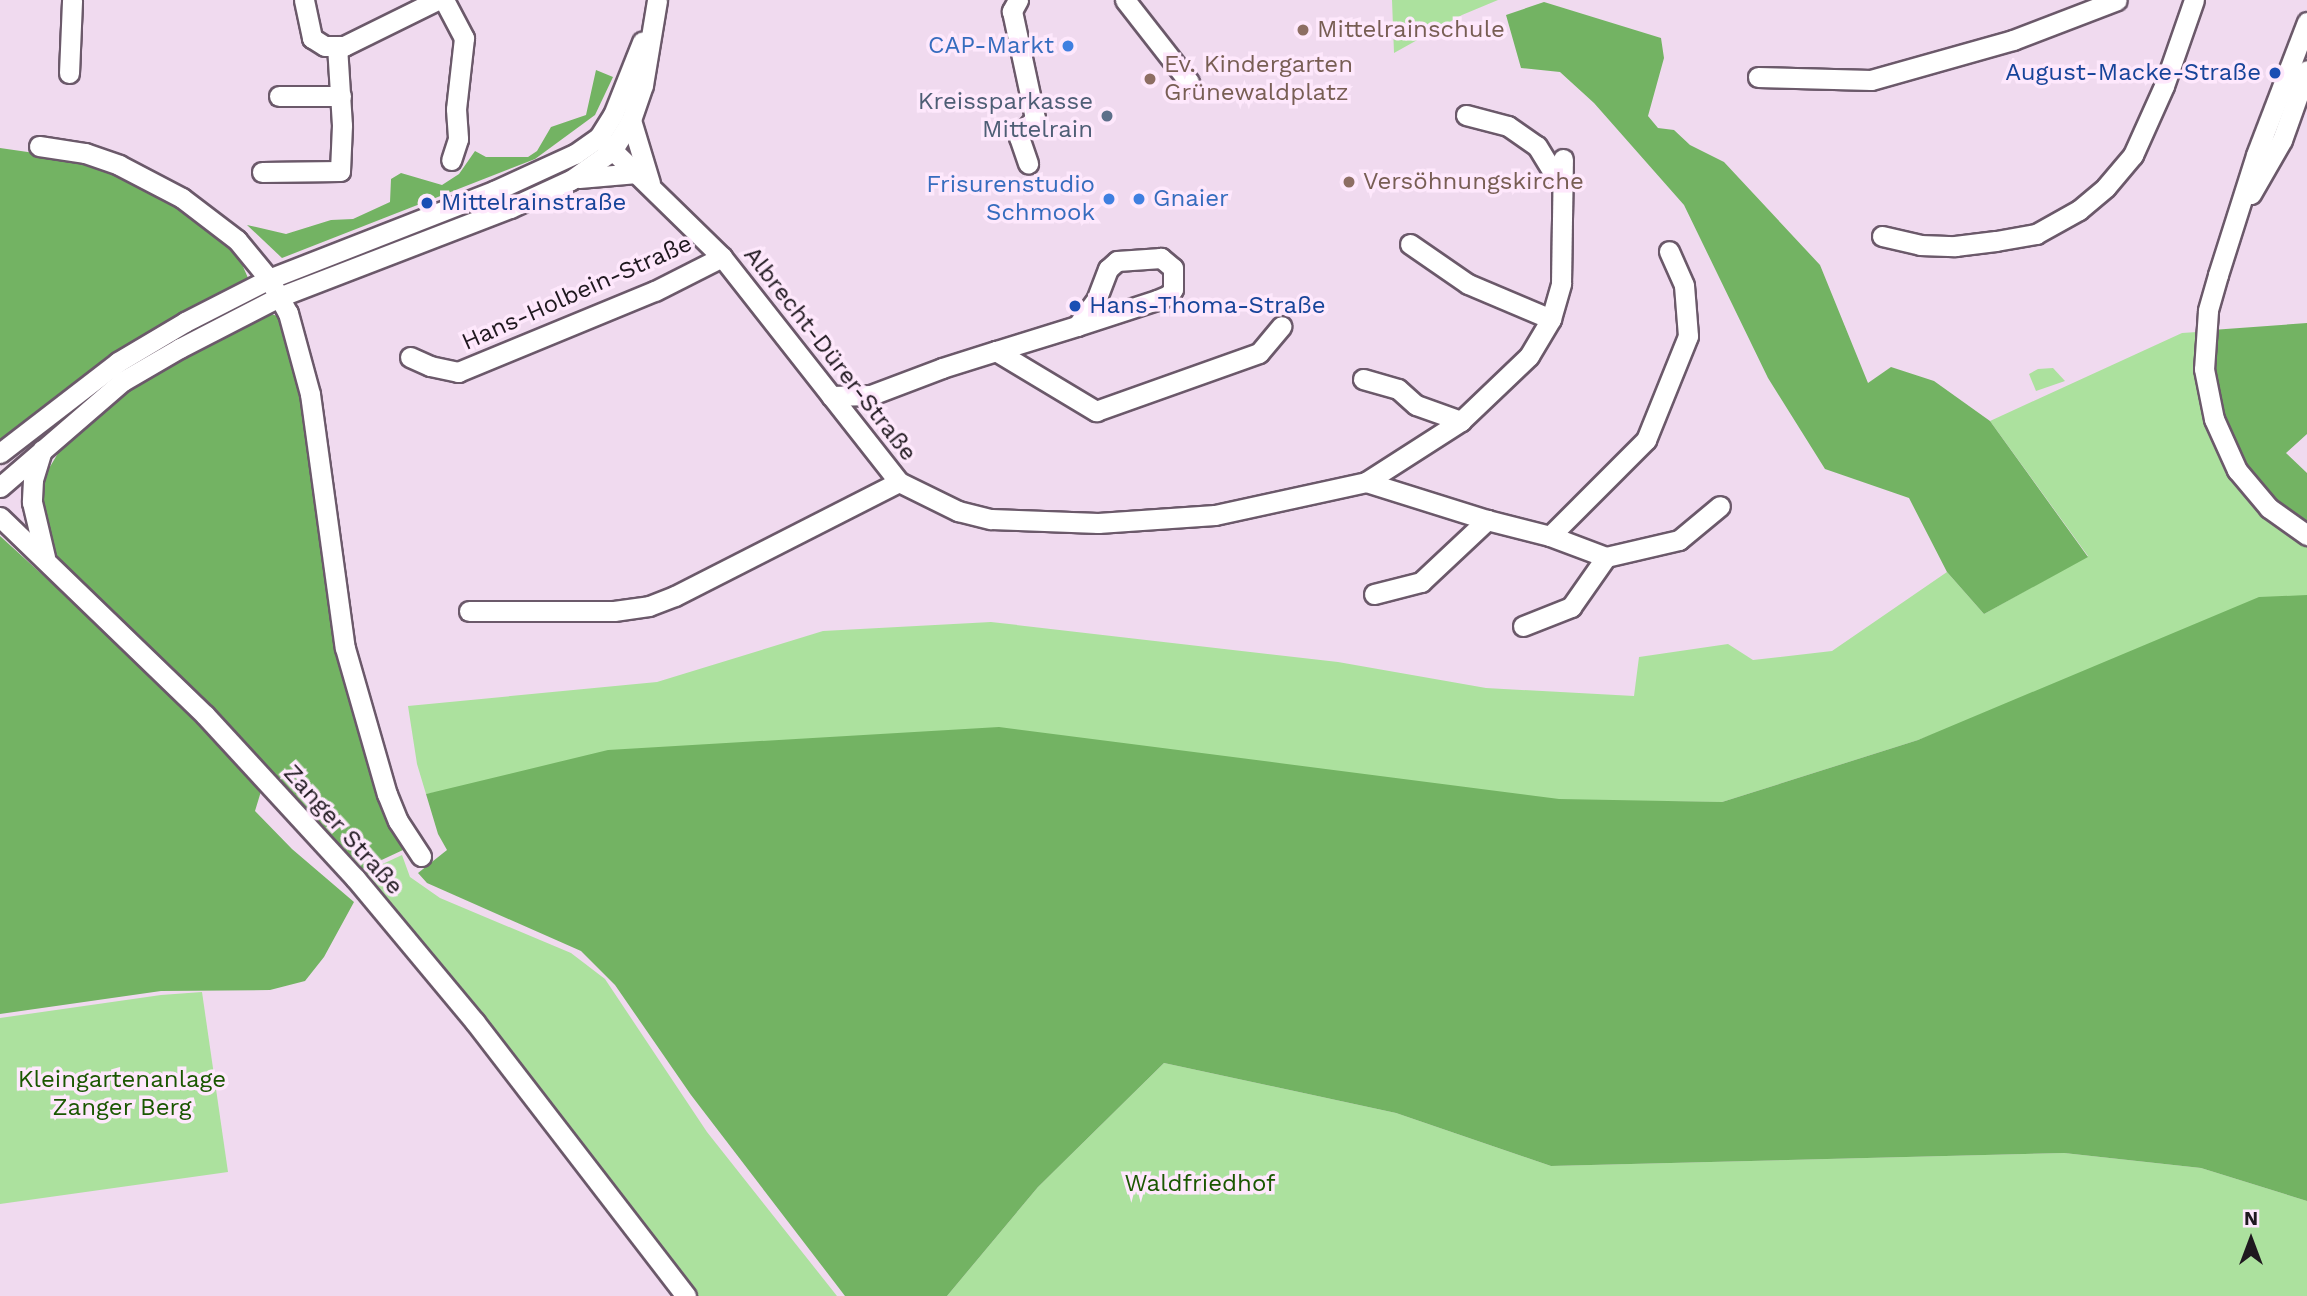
<!DOCTYPE html>
<meta charset="utf-8">
<style>
body{margin:0}
#map{position:relative;width:2307px;height:1296px;overflow:hidden;background:#f0daef;font-family:"Work Sans",sans-serif}
div>[style]{position:absolute}
.green>*{inset:0;background:#ace19e}
.forest>*{inset:0;background:#73b363}
.roads{filter:drop-shadow(2px 0 #6b596a) drop-shadow(-2px 0 #6b596a) drop-shadow(0 2px #6b596a) drop-shadow(0 -2px #6b596a)}
.minor>*{height:19px;margin:-9.5px;padding:0 9.5px;transform-origin:9.5px;border-radius:9.5px;background:#fff}
.dots>*{width:19px;height:19px;translate:-50% -50%;box-sizing:border-box;border:4px solid #fee8fc;border-radius:50%}
span{translate:-50% -50%;white-space:nowrap;text-align:center;line-height:1.15;-webkit-text-stroke:7px #fee8fc;paint-order:stroke}
.education-label{font-size:24px;color:#785e54}
.left{translate:0 -50%;text-align:left}
.shop-label{font-size:24px;color:#366cbe}
.right{translate:-100% -50%;text-align:right}
.transit-label{font-size:24px;color:#164399}
.service-label{font-size:24px;color:#4e5e75}
.street-label{font-size:24px;color:#1f181f}
.park-label{font-size:24px;color:#1a5701}
.north{position:absolute;left:2216px;top:1205px;width:70px;height:70px;-webkit-text-stroke:5px #fee8fc;paint-order:stroke;rotate:0deg;font-size:19px;font-weight:700;line-height:28px;text-align:center;color:#1f181f}
.north::after{content:'';display:block;margin:auto;width:24px;height:32px;background:#1f181f;clip-path:polygon(50% 0,100% 100%,50% 72%,0 100%)}
</style>
<div id="map">
<div class="green">
<div style="clip-path:polygon(1392px 0,1498px 0,1462px 15px,1394px 53px)"></div>
<div style="clip-path:polygon(2197px 332px,2307px 542px,2307px 595px,1918px 740px,1722px 802px,449px 790px,426px 794px,417px 764px,408px 706px,657px 682px,823px 631px,991px 622px,1338px 662px,1486px 688px,1634px 696px,1639px 657px,1728px 644px,1753px 660px,1832px 651px,1947px 572px,1984px 614px,2088px 556px,1990px 421px,2182px 333px)"></div>
<div style="clip-path:polygon(2053px 368px,2065px 381px,2036px 391px,2029px 374px,2038px 369px)"></div>
<div style="clip-path:polygon(402px 855px,410px 877px,440px 898px,571px 953px,605px 979px,707px 1132px,837px 1296px,697px 1296px,426px 948px,361px 874px)"></div>
<div style="clip-path:polygon(202px 992px,228px 1172px,0 1204px,0 1018px,161px 995px)"></div>
<div style="clip-path:polygon(1164px 1063px,1396px 1113px,1551px 1166px,2064px 1153px,2201px 1168px,2307px 1201px,2307px 1296px,947px 1296px,1038px 1187px)"></div>
</div>
<div class="forest">
<div style="clip-path:polygon(1544px 2px,1661px 38px,1664px 58px,1648px 116px,1658px 128px,1674px 130px,1690px 145px,1724px 162px,1820px 265px,1868px 383px,1891px 367px,1934px 381px,1990px 421px,2088px 557px,1984px 614px,1947px 572px,1909px 498px,1825px 469px,1768px 378px,1684px 205px,1594px 103px,1560px 72px,1521px 68px,1506px 15px)"></div>
<div style="clip-path:polygon(596px 70px,613px 77px,595px 115px,535px 159px,282px 258px,247px 225px,286px 234px,331px 220px,353px 219px,390px 202px,391px 179px,401px 173px,442px 185px,459px 174px,475px 151px,486px 157px,528px 157px,537px 151px,551px 127px,586px 115px)"></div>
<div style="clip-path:polygon(0 148px,97px 162px,167px 196px,235px 248px,248px 278px,170px 323px,0 442px)"></div>
<div style="clip-path:polygon(266px 312px,277px 316px,291px 332px,343px 648px,388px 815px,403px 850px,358px 871px,254px 753px,144px 647px,57px 559px,43px 537px,41px 482px,64px 443px,101px 409px,166px 366px)"></div>
<div style="clip-path:polygon(2307px 323px,2307px 434px,2286px 453px,2307px 473px,2307px 526px,2262px 492px,2240px 459px,2222px 421px,2212px 386px,2212px 330px)"></div>
<div style="clip-path:polygon(0 536px,91px 619px,262px 788px,255px 811px,292px 849px,354px 902px,324px 957px,305px 981px,270px 990px,161px 991px,0 1014px)"></div>
<div style="clip-path:polygon(2307px 595px,2307px 1201px,2201px 1168px,2064px 1153px,1551px 1166px,1396px 1113px,1164px 1063px,1038px 1187px,947px 1296px,845px 1296px,691px 1095px,615px 985px,581px 951px,427px 883px,418px 873px,447px 850px,438px 834px,426px 794px,608px 750px,999px 727px,1559px 799px,1722px 802px,1918px 740px,2259px 597px)"></div>
</div>
<div class="roads">
<div class="minor">
<div style="left:304px;top:0;width:39px;rotate:78deg"></div>
<div style="left:312px;top:38px;width:15px;rotate:32deg"></div>
<div style="left:325px;top:46px;width:19px"></div>
<div style="left:344px;top:46px;width:104px;rotate:-26.3deg"></div>
<div style="left:444px;top:0;width:43px;rotate:62.2deg"></div>
<div style="left:464px;top:38px;width:71px;rotate:96.4deg"></div>
<div style="left:456px;top:109px;width:30px;rotate:86deg"></div>
<div style="left:458px;top:139px;width:22px;rotate:108deg"></div>
<div style="left:1018px;top:0;width:13px;rotate:119deg"></div>
<div style="left:1012px;top:11px;width:109px;rotate:77.9deg"></div>
<div style="left:1035px;top:118px;width:25px;rotate:130deg"></div>
<div style="left:1019px;top:137px;width:28px;rotate:71deg"></div>
<div style="left:1125px;top:0;width:104px;rotate:52deg"></div>
<div style="left:2307px;top:22px;width:142px;rotate:111deg"></div>
<div style="left:2256px;top:155px;width:126px;rotate:107.6deg"></div>
<div style="left:2218px;top:275px;width:37px;rotate:106deg"></div>
<div style="left:2208px;top:311px;width:58px;rotate:93.9deg"></div>
<div style="left:2204px;top:369px;width:51px;rotate:78.7deg"></div>
<div style="left:2214px;top:419px;width:56px;rotate:65.7deg"></div>
<div style="left:2237px;top:470px;width:50px;rotate:49.9deg"></div>
<div style="left:2269px;top:508px;width:47px;rotate:35.4deg"></div>
<div style="left:69px;top:73px;width:73px;rotate:-87.6deg"></div>
<div style="left:1758px;top:77px;width:113px;rotate:1.5deg"></div>
<div style="left:1871px;top:80px;width:148px;rotate:-15.7deg"></div>
<div style="left:2013px;top:40px;width:111px;rotate:-21deg"></div>
<div style="left:279px;top:96px;width:62px"></div>
<div style="left:1466px;top:115px;width:43px;rotate:14.7deg"></div>
<div style="left:1508px;top:126px;width:35px;rotate:35deg"></div>
<div style="left:1537px;top:146px;width:48px;rotate:58.6deg"></div>
<div style="left:631px;top:120px;width:66px;rotate:73.2deg"></div>
<div style="left:599px;top:137px;width:172px;rotate:44.3deg"></div>
<div style="left:722px;top:257px;width:286px;rotate:51.8deg"></div>
<div style="left:899px;top:482px;width:66px;rotate:26.2deg"></div>
<div style="left:958px;top:511px;width:34px;rotate:14deg"></div>
<div style="left:991px;top:519px;width:107px;rotate:2.1deg"></div>
<div style="left:1098px;top:523px;width:117px;rotate:-3.9deg"></div>
<div style="left:1215px;top:515px;width:155px;rotate:-12.3deg"></div>
<div style="left:1366px;top:482px;width:113px;rotate:-32.7deg"></div>
<div style="left:1461px;top:421px;width:94px;rotate:-43.7deg"></div>
<div style="left:1529px;top:356px;width:43px;rotate:-59.3deg"></div>
<div style="left:1551px;top:319px;width:37px;rotate:-74deg"></div>
<div style="left:1561px;top:283px;width:124px;rotate:-89.1deg"></div>
<div style="left:39px;top:146px;width:47px;rotate:8.7deg"></div>
<div style="left:85px;top:153px;width:36px;rotate:19deg"></div>
<div style="left:119px;top:165px;width:71px;rotate:27.6deg"></div>
<div style="left:182px;top:198px;width:69px;rotate:37.4deg"></div>
<div style="left:237px;top:240px;width:50px;rotate:50.6deg"></div>
<div style="left:269px;top:279px;width:39px;rotate:61deg"></div>
<div style="left:288px;top:313px;width:84px;rotate:74.8deg"></div>
<div style="left:310px;top:394px;width:256px;rotate:82.2deg"></div>
<div style="left:345px;top:648px;width:152px;rotate:74deg"></div>
<div style="left:387px;top:794px;width:29px;rotate:68deg"></div>
<div style="left:398px;top:821px;width:42px;rotate:56.7deg"></div>
<div style="left:262px;top:172px;width:78px;rotate:-0.7deg"></div>
<div style="left:340px;top:171px;width:46px;rotate:-87.5deg"></div>
<div style="left:342px;top:125px;width:79px;rotate:-93.6deg"></div>
<div style="left:579px;top:178px;width:58px;rotate:-4.9deg"></div>
<div style="left:2251px;top:194px;width:62px;rotate:-60.1deg"></div>
<div style="left:2282px;top:140px;width:74px;rotate:-70.3deg"></div>
<div style="left:1882px;top:236px;width:39px;rotate:13deg"></div>
<div style="left:1920px;top:245px;width:35px;rotate:2deg"></div>
<div style="left:1955px;top:246px;width:41px;rotate:-7deg"></div>
<div style="left:1996px;top:241px;width:41px;rotate:-9.9deg"></div>
<div style="left:2036px;top:234px;width:49px;rotate:-29.2deg"></div>
<div style="left:2079px;top:210px;width:35px;rotate:-40deg"></div>
<div style="left:2106px;top:187px;width:42px;rotate:-49.8deg"></div>
<div style="left:2133px;top:155px;width:76px;rotate:-65.8deg"></div>
<div style="left:2164px;top:86px;width:91px;rotate:-70.8deg"></div>
<div style="left:1410px;top:244px;width:70px;rotate:34.6deg"></div>
<div style="left:1468px;top:284px;width:90px;rotate:22.9deg"></div>
<div style="left:996px;top:351px;width:117px;rotate:31deg"></div>
<div style="left:1096px;top:411px;width:173px;rotate:-19.6deg"></div>
<div style="left:1259px;top:353px;width:35px;rotate:-50deg"></div>
<div style="left:410px;top:357px;width:22px;rotate:24deg"></div>
<div style="left:430px;top:366px;width:29px;rotate:12deg"></div>
<div style="left:458px;top:372px;width:213px;rotate:-22.4deg"></div>
<div style="left:655px;top:291px;width:75px;rotate:-26.9deg"></div>
<div style="left:1363px;top:379px;width:36px;rotate:16deg"></div>
<div style="left:1398px;top:389px;width:24px;rotate:42deg"></div>
<div style="left:1416px;top:405px;width:48px;rotate:19.6deg"></div>
<div style="left:831px;top:396px;width:40px;rotate:-1.4deg"></div>
<div style="left:871px;top:395px;width:76px;rotate:-20.8deg"></div>
<div style="left:942px;top:368px;width:57px;rotate:-17.5deg"></div>
<div style="left:996px;top:351px;width:85px;rotate:-17.2deg"></div>
<div style="left:1077px;top:326px;width:84px;rotate:-18deg"></div>
<div style="left:1157px;top:300px;width:13px;rotate:-23deg"></div>
<div style="left:1169px;top:295px;width:7px;rotate:-56deg"></div>
<div style="left:1173px;top:289px;width:21px;rotate:-90deg"></div>
<div style="left:1173px;top:268px;width:16px;rotate:-140deg"></div>
<div style="left:1161px;top:258px;width:44px;rotate:176.1deg"></div>
<div style="left:1117px;top:261px;width:12px;rotate:138deg"></div>
<div style="left:1108px;top:269px;width:33px;rotate:111deg"></div>
<div style="left:1096px;top:300px;width:32px;rotate:126deg"></div>
<div style="left:42px;top:450px;width:31px;rotate:107deg"></div>
<div style="left:33px;top:480px;width:22px;rotate:93deg"></div>
<div style="left:32px;top:502px;width:57px;rotate:76.7deg"></div>
<div style="left:0;top:453px;width:149px;rotate:-37.6deg"></div>
<div style="left:118px;top:362px;width:78px;rotate:-30.8deg"></div>
<div style="left:185px;top:322px;width:94px;rotate:-27.1deg"></div>
<div style="left:269px;top:279px;width:242px;rotate:-21.4deg"></div>
<div style="left:494px;top:191px;width:89px;rotate:-24.6deg"></div>
<div style="left:575px;top:154px;width:29px;rotate:-35deg"></div>
<div style="left:599px;top:137px;width:26px;rotate:-58deg"></div>
<div style="left:613px;top:115px;width:79px;rotate:-68.3deg"></div>
<div style="left:1366px;top:482px;width:127px;rotate:17.4deg"></div>
<div style="left:1487px;top:520px;width:65px;rotate:14.3deg"></div>
<div style="left:1550px;top:536px;width:60px;rotate:20.6deg"></div>
<div style="left:1606px;top:557px;width:75px;rotate:-13.1deg"></div>
<div style="left:1679px;top:540px;width:53px;rotate:-39.7deg"></div>
<div style="left:0;top:487px;width:162px;rotate:-40.8deg"></div>
<div style="left:123px;top:381px;width:66px;rotate:-30.1deg"></div>
<div style="left:180px;top:348px;width:111px;rotate:-27.3deg"></div>
<div style="left:279px;top:297px;width:248px;rotate:-21.1deg"></div>
<div style="left:510px;top:208px;width:67px;rotate:-24.7deg"></div>
<div style="left:571px;top:180px;width:50px;rotate:-35.3deg"></div>
<div style="left:612px;top:151px;width:36px;rotate:-58deg"></div>
<div style="left:631px;top:120px;width:37px;rotate:-71deg"></div>
<div style="left:643px;top:85px;width:86px;rotate:-80.6deg"></div>
<div style="left:0;top:517px;width:285px;rotate:44deg"></div>
<div style="left:205px;top:715px;width:222px;rotate:47.4deg"></div>
<div style="left:355px;top:878px;width:187px;rotate:50.2deg"></div>
<div style="left:475px;top:1022px;width:346px;rotate:52.4deg"></div>
<div style="left:1550px;top:536px;width:136px;rotate:-45deg"></div>
<div style="left:1646px;top:440px;width:112px;rotate:-68deg"></div>
<div style="left:1688px;top:336px;width:51px;rotate:-94.5deg"></div>
<div style="left:1684px;top:285px;width:37px;rotate:-114deg"></div>
<div style="left:1374px;top:594px;width:49px;rotate:-14.3deg"></div>
<div style="left:1421px;top:582px;width:91px;rotate:-43.2deg"></div>
<div style="left:469px;top:611px;width:145px"></div>
<div style="left:614px;top:611px;width:35px;rotate:-8deg"></div>
<div style="left:649px;top:606px;width:28px;rotate:-21deg"></div>
<div style="left:675px;top:596px;width:251px;rotate:-27deg"></div>
<div style="left:1523px;top:626px;width:52px;rotate:-21.6deg"></div>
<div style="left:1571px;top:607px;width:61px;rotate:-55deg"></div>
</div>
</div>
<div class="dots">
<div style="left:1303px;top:30px;background:#8d6e63"></div>
<div style="left:1068px;top:46px;background:#3f7fe0"></div>
<div style="left:2275px;top:73px;background:#1a4fb4"></div>
<div style="left:1150px;top:79px;background:#8d6e63"></div>
<div style="left:1107px;top:116px;background:#5c6f8a"></div>
<div style="left:1349px;top:182px;background:#8d6e63"></div>
<div style="left:1109px;top:199px;background:#3f7fe0"></div>
<div style="left:1139px;top:199px;background:#3f7fe0"></div>
<div style="left:427px;top:203px;background:#1a4fb4"></div>
<div style="left:1075px;top:306px;background:#1a4fb4"></div>
</div>
<div class="education-label">
<span class="left" style="left:1317px;top:30px">Mittelrainschule</span>
<span class="left" style="left:1164px;top:79px">Ev. Kindergarten<br>Grünewaldplatz</span>
<span class="left" style="left:1363px;top:182px">Versöhnungskirche</span>
</div>
<div class="shop-label">
<span class="right" style="left:1054px;top:46px">CAP-Markt</span>
<span class="right" style="left:1095px;top:199px">Frisurenstudio<br>Schmook</span>
<span class="left" style="left:1153px;top:199px">Gnaier</span>
</div>
<div class="transit-label">
<span class="right" style="left:2261px;top:73px">August-Macke-Straße</span>
<span class="left" style="left:441px;top:203px">Mittelrainstraße</span>
<span class="left" style="left:1089px;top:306px">Hans-Thoma-Straße</span>
</div>
<div class="service-label">
<span class="right" style="left:1093px;top:116px">Kreissparkasse<br>Mittelrain</span>
</div>
<div class="street-label">
<span style="left:577px;top:293px;rotate:-24deg">Hans-Holbein-Straße</span>
<span style="left:830px;top:354px;rotate:52deg">Albrecht-Dürer-Straße</span>
<span style="left:343px;top:830px;rotate:48deg">Zanger Straße</span>
</div>
<div class="park-label">
<span style="left:122px;top:1094px">Kleingartenanlage<br>Zanger Berg</span>
<span style="left:1200px;top:1184px">Waldfriedhof</span>
</div>
<div class="north">N</div>
</div>
